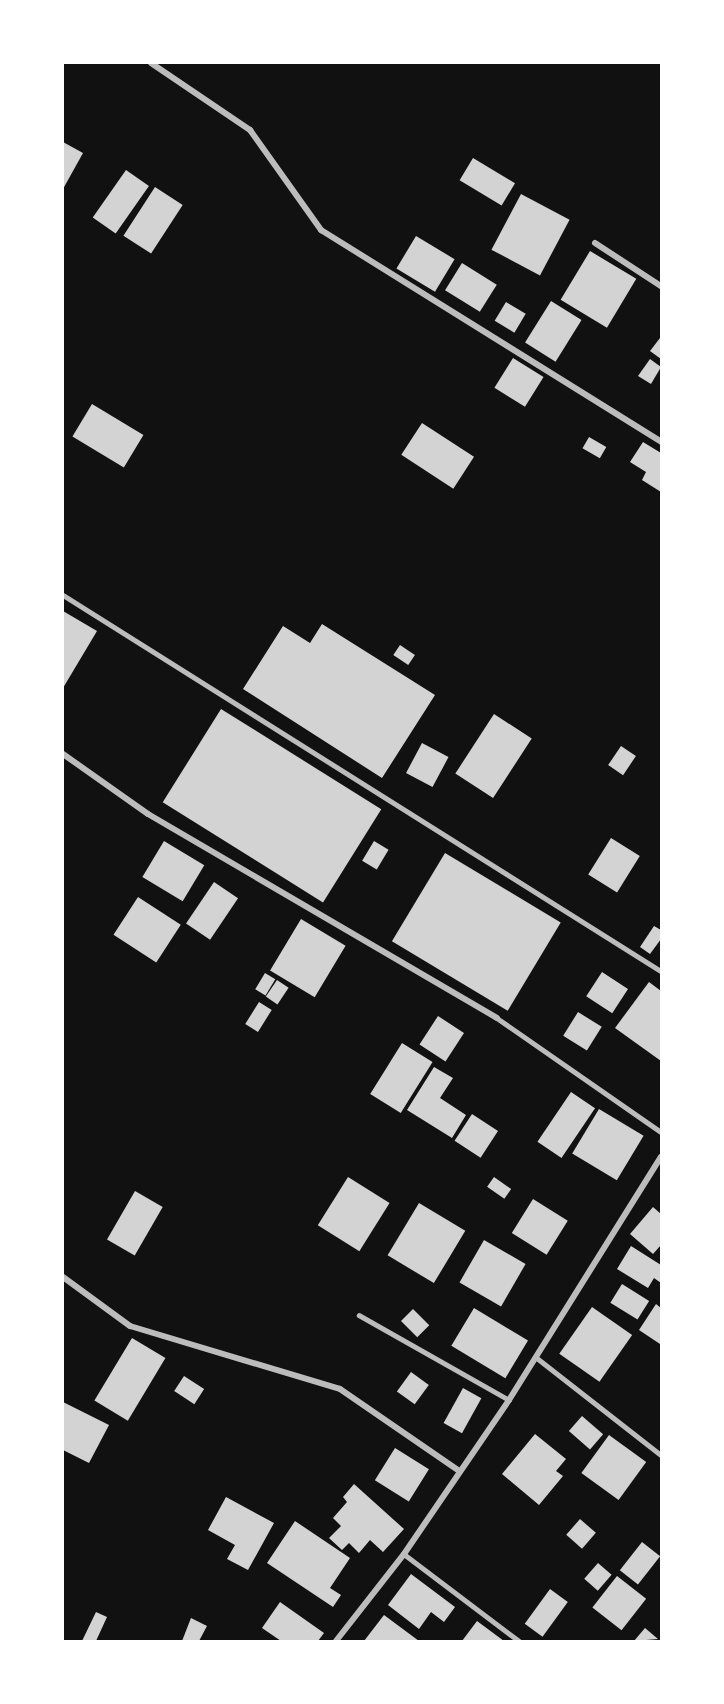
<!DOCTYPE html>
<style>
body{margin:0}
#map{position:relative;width:724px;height:1704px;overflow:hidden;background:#111;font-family:"DejaVu Sans",sans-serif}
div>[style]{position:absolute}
.building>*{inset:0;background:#d3d3d3;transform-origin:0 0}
.service>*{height:4.5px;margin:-2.25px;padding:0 2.25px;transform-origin:2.25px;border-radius:2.25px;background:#bcbcbc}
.minor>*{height:6px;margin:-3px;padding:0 3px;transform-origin:3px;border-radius:3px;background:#bcbcbc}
span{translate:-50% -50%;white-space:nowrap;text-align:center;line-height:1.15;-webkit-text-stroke:4.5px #fff;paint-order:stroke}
.frame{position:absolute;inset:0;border:64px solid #fff;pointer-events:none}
</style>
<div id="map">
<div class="building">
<div style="clip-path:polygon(63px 142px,83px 153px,63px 189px)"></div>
<div style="left:473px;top:158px;width:49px;height:26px;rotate:31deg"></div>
<div style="left:126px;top:170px;width:28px;height:58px;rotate:35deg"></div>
<div style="left:155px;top:187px;width:33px;height:58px;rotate:33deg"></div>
<div style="left:521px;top:194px;width:55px;height:63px;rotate:28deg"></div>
<div style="left:416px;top:236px;width:45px;height:38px;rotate:31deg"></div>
<div style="left:590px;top:251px;width:54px;height:57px;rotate:31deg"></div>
<div style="left:462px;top:263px;width:41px;height:32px;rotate:32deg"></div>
<div style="left:551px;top:301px;width:36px;height:49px;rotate:32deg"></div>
<div style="left:506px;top:302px;width:23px;height:22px;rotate:31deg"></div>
<div style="clip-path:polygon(660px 338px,661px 339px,661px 359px,650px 351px)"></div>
<div style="left:513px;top:358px;width:36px;height:35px;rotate:32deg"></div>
<div style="clip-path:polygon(650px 359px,661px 367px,651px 384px,638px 376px)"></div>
<div style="left:92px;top:404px;width:60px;height:38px;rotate:31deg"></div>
<div style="left:422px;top:423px;width:62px;height:38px;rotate:33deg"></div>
<div style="left:589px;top:437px;width:20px;height:13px;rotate:30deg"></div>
<div style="clip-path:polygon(643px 442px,661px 453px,661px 492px,642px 480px,646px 472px,630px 462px)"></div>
<div style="clip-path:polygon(63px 611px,97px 631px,63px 688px)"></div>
<div style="clip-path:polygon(322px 624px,435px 695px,382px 778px,243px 689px,283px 626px,310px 643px)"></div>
<div style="left:400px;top:645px;width:18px;height:12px;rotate:34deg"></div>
<div style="left:221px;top:709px;width:189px;height:110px;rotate:32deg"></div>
<div style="left:494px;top:714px;width:45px;height:71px;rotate:33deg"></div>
<div style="left:422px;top:743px;width:30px;height:34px;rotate:28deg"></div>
<div style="left:621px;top:746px;width:18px;height:23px;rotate:34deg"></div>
<div style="left:611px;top:838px;width:34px;height:43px;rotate:32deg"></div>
<div style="left:164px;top:841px;width:47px;height:42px;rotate:31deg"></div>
<div style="left:374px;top:841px;width:17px;height:23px;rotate:31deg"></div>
<div style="left:445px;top:853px;width:135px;height:103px;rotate:31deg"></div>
<div style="left:214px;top:882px;width:29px;height:50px;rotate:34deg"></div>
<div style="left:138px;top:897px;width:51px;height:45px;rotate:33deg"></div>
<div style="left:301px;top:919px;width:52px;height:60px;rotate:31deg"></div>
<div style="clip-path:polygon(654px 926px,661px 930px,661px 939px,650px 954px,640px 947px)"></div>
<div style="left:602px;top:972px;width:31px;height:29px;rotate:33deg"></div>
<div style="left:265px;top:973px;width:12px;height:19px;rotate:31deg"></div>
<div style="left:277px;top:980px;width:14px;height:20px;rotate:34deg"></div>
<div style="clip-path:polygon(649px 982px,661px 991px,661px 1061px,615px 1028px)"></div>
<div style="left:259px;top:1002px;width:15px;height:26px;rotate:32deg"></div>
<div style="left:578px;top:1012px;width:28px;height:28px;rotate:32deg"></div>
<div style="left:438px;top:1016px;width:31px;height:34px;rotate:33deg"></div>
<div style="left:402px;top:1043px;width:36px;height:60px;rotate:32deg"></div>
<div style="clip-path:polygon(434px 1067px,453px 1078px,440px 1098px,466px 1115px,452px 1138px,407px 1110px)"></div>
<div style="left:571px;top:1092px;width:29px;height:60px;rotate:34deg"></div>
<div style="left:599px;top:1109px;width:52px;height:52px;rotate:31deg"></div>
<div style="left:472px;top:1114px;width:31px;height:32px;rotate:33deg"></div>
<div style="left:348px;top:1177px;width:49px;height:57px;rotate:32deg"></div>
<div style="left:494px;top:1177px;width:21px;height:12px;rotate:35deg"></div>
<div style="left:135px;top:1191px;width:32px;height:56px;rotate:30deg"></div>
<div style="left:533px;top:1199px;width:41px;height:40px;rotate:32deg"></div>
<div style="left:419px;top:1203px;width:54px;height:61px;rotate:31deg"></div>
<div style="clip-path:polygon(653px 1207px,661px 1214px,661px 1245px,653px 1254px,630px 1234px)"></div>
<div style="left:484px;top:1240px;width:48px;height:49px;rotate:30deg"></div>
<div style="clip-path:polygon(631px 1246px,661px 1265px,661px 1283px,654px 1278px,648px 1288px,617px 1269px)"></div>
<div style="left:622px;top:1284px;width:32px;height:22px;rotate:32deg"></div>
<div style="clip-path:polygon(656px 1304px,661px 1308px,660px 1344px,639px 1330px)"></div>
<div style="left:592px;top:1307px;width:49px;height:57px;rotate:35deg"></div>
<div style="left:474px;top:1308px;width:63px;height:44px;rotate:31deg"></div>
<div style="left:413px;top:1309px;width:23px;height:17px;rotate:45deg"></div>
<div style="left:132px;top:1338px;width:39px;height:73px;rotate:31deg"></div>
<div style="left:411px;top:1372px;width:22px;height:24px;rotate:36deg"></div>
<div style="left:184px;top:1376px;width:24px;height:18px;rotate:33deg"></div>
<div style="left:463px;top:1388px;width:21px;height:40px;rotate:29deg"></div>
<div style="clip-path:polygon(63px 1402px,109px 1425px,89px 1463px,63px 1450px)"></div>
<div style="left:582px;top:1416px;width:28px;height:20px;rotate:41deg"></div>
<div style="clip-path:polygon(535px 1434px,566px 1459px,556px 1471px,563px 1476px,539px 1505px,502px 1474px)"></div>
<div style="left:609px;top:1435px;width:46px;height:47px;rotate:36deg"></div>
<div style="left:395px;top:1448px;width:40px;height:38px;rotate:32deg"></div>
<div style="clip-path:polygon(354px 1484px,404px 1529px,383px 1552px,370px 1540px,359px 1553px,349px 1543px,342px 1550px,329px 1538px,341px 1526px,333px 1518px,347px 1502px,343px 1497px)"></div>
<div style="clip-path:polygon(226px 1497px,274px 1523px,248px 1570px,227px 1559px,235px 1545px,208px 1530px)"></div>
<div style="left:580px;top:1519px;width:21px;height:21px;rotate:41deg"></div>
<div style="clip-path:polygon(295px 1521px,350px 1558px,330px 1588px,341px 1595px,333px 1607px,267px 1563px)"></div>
<div style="left:642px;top:1542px;width:23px;height:36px;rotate:38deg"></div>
<div style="left:598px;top:1563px;width:18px;height:21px;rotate:41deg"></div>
<div style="clip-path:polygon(411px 1574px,455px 1607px,444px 1622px,431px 1612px,419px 1629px,388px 1605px)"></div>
<div style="left:617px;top:1576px;width:37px;height:40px;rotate:38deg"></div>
<div style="left:550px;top:1589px;width:22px;height:43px;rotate:36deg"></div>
<div style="clip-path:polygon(280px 1602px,324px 1633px,318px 1641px,281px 1641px,262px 1628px)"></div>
<div style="clip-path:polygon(96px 1612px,107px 1617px,96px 1641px,82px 1641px)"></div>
<div style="clip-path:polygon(384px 1615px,419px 1641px,364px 1641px)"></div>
<div style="clip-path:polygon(191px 1618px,207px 1626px,199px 1641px,182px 1641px)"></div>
<div style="clip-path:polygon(477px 1621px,504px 1641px,462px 1641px)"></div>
<div style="clip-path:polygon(645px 1628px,658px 1639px,634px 1641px)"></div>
</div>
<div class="service">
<div style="left:63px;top:595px;width:706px;rotate:32.16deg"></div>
<div style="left:497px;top:1018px;width:200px;rotate:34.8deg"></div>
<div style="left:359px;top:1315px;width:172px;rotate:29.5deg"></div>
<div style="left:537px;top:1358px;width:157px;rotate:38deg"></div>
<div style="left:404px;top:1554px;width:144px;rotate:37.1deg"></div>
</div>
<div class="minor">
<div style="left:151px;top:63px;width:120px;rotate:34.1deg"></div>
<div style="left:250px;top:130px;width:123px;rotate:54.6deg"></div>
<div style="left:321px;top:230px;width:401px;rotate:31.9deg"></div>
<div style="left:595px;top:243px;width:79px;rotate:33.1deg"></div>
<div style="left:63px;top:754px;width:104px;rotate:35.2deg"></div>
<div style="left:148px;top:814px;width:404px;rotate:30.3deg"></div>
<div style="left:63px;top:1277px;width:83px;rotate:36.2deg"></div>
<div style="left:130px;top:1326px;width:219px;rotate:16.7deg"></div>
<div style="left:340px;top:1389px;width:143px;rotate:34.5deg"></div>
<div style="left:336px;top:1641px;width:110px;rotate:-52deg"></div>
<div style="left:404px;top:1554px;width:186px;rotate:-55.7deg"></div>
<div style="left:509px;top:1400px;width:287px;rotate:-58deg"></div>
</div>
<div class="frame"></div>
</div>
